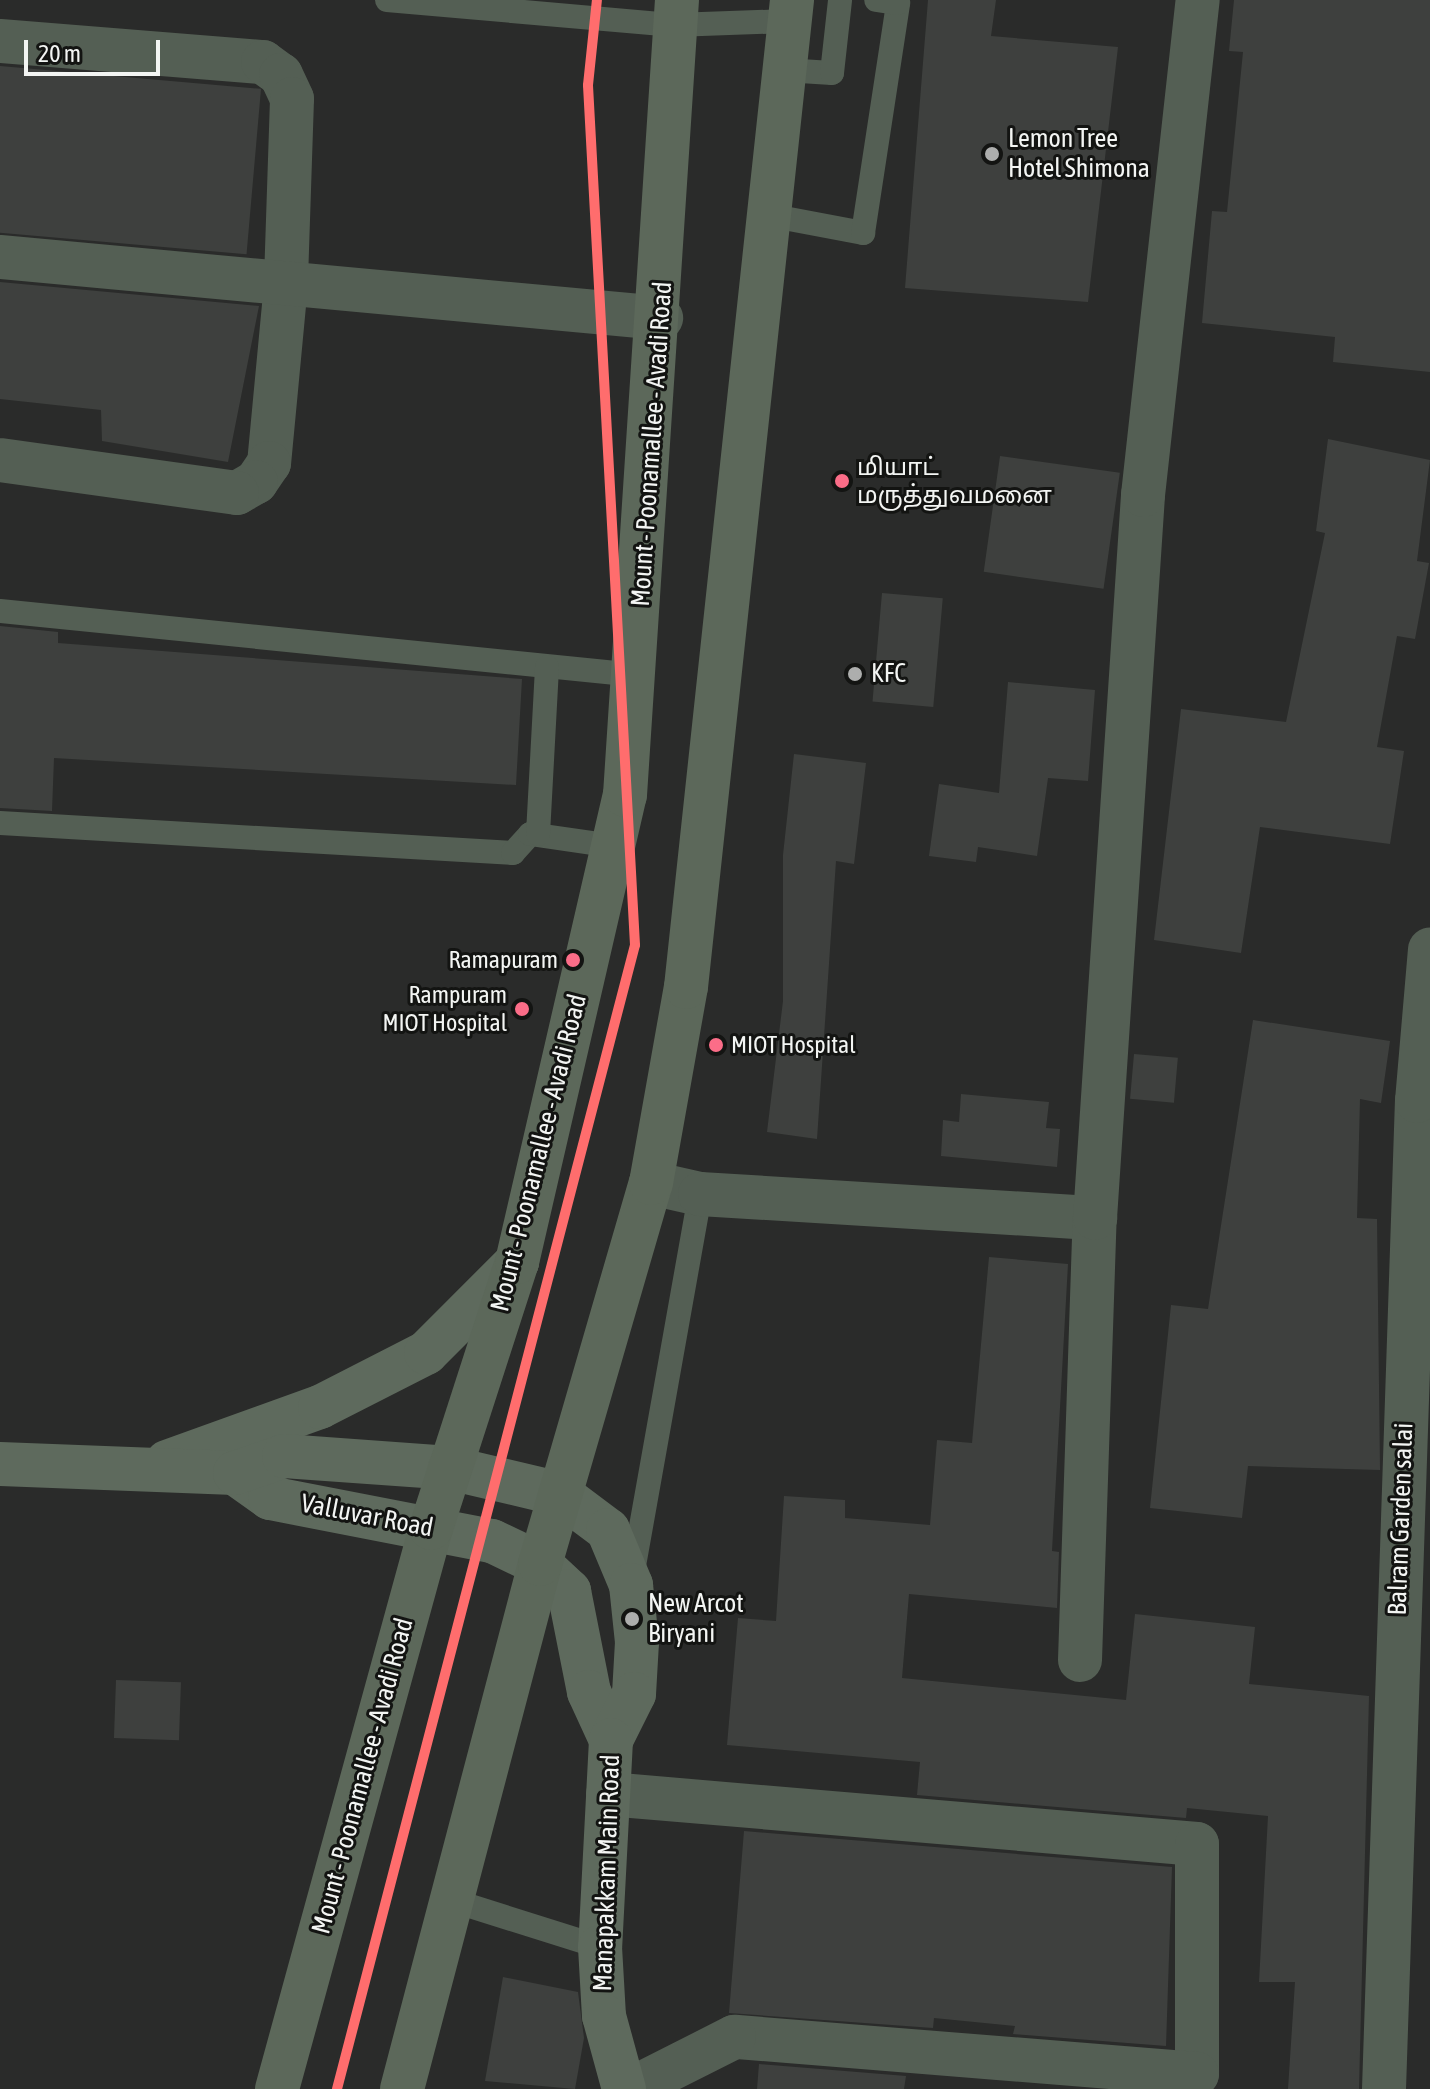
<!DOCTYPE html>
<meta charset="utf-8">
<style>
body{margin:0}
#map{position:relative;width:1430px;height:2089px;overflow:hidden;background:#2a2b2a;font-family:"Asap Condensed","Noto Sans Tamil",sans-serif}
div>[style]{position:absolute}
.building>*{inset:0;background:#3e403e;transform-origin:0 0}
.lane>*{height:24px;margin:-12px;padding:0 12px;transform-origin:12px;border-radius:12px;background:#545f54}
.street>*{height:44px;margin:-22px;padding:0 22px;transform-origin:22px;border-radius:22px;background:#545f54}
.secondary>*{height:44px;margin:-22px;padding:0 22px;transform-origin:22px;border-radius:22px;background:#5e6a5d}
.primary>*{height:44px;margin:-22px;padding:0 22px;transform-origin:22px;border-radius:22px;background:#5c685a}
.metro-1>*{height:10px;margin:-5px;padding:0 5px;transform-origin:5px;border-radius:5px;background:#ff6d6d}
.dots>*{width:22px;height:22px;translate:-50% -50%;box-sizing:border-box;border:4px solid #131412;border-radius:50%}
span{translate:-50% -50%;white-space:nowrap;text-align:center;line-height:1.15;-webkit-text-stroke:6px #131412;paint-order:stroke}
.bus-label{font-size:24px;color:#f3f5f3}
.left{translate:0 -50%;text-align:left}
.right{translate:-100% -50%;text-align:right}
.poi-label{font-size:26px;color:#f3f5f3}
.street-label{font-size:26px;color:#f3f5f3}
.scale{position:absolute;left:24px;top:40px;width:136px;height:36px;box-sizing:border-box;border:4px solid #f3f5f3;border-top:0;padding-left:10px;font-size:24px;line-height:28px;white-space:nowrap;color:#f3f5f3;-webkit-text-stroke:6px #131412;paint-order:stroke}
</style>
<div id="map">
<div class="building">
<div style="clip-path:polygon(928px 0,996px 0,991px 36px,1118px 47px,1088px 302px,905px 288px)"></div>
<div style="clip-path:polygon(1234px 0,1430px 0,1430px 372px,1333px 362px,1335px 337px,1202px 323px,1212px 211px,1227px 212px,1243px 52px,1229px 51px)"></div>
<div style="left:0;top:66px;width:262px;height:166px;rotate:5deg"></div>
<div style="clip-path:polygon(0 282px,259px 306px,228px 462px,102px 441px,101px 410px,0 399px)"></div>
<div style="clip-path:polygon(1328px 439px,1430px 460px,1417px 561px,1429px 563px,1415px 639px,1397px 636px,1377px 747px,1404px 751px,1390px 844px,1260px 827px,1241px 953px,1154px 940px,1181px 709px,1286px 722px,1325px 533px,1316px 531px)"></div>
<div style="left:1000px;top:456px;width:121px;height:117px;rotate:8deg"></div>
<div style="left:882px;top:593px;width:61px;height:109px;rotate:5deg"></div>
<div style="clip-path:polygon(0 626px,58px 632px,58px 643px,522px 679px,516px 785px,54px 758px,52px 811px,0 808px)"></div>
<div style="clip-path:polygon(1008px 682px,1095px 690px,1088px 781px,1048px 778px,1037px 856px,978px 847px,976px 862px,929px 856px,939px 784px,999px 793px)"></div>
<div style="clip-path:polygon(794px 754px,866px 763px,854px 864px,836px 861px,817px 1139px,767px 1132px,783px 1001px,783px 855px)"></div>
<div style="clip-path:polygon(1253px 1020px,1390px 1041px,1381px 1103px,1360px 1099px,1357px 1218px,1377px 1219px,1380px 1470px,1248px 1466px,1242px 1518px,1150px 1508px,1171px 1305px,1208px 1309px)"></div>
<div style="left:1134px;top:1054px;width:44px;height:45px;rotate:5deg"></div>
<div style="clip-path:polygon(961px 1094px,1049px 1102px,1046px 1128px,1060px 1129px,1057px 1167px,941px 1156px,943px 1120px,959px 1122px)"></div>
<div style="clip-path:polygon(989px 1257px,1068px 1264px,1052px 1551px,1059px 1552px,1057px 1608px,909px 1594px,902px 1678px,1126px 1700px,1135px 1614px,1255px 1627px,1249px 1684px,1369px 1696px,1359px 2089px,1288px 2089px,1295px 1982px,1259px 1982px,1268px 1816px,1187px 1808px,1186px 1818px,917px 1795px,920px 1762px,727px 1745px,738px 1618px,776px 1621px,784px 1496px,845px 1500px,845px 1518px,930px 1525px,937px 1440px,972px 1443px)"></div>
<div style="left:116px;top:1680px;width:65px;height:58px;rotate:2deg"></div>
<div style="clip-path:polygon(744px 1831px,1172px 1867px,1166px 2046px,1013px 2034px,1015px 2026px,934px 2018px,933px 2028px,729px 2013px)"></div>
<div style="clip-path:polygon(503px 1977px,578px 1992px,584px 2038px,575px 2089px,485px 2081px)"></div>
<div style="clip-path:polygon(759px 2064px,906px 2076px,904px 2089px,757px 2089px)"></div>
</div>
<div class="lane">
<div style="left:387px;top:0;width:288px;rotate:5deg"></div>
<div style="left:674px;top:25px;width:115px;rotate:-2deg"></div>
<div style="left:784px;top:70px;width:48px;rotate:3.6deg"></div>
<div style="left:832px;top:73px;width:73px;rotate:-83.7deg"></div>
<div style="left:768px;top:215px;width:97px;rotate:10.7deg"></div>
<div style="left:863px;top:233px;width:233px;rotate:-81.3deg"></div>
<div style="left:898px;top:3px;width:22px;rotate:-172deg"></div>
<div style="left:0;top:611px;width:639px;rotate:5.75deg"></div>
<div style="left:0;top:823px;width:514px;rotate:3.35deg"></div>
<div style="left:513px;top:853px;width:25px;rotate:-48deg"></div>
<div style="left:530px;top:834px;width:83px;rotate:8.3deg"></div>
<div style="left:538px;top:834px;width:167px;rotate:-86.9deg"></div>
<div style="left:632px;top:1577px;width:389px;rotate:-79.9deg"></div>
<div style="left:451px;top:1900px;width:156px;rotate:17.5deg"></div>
</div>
<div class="street">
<div style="left:0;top:41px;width:264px;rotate:4.6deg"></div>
<div style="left:263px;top:62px;width:22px;rotate:36deg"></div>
<div style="left:281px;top:75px;width:26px;rotate:65deg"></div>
<div style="left:292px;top:99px;width:185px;rotate:91.9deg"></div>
<div style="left:286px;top:284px;width:180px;rotate:95.4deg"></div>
<div style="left:269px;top:463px;width:23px;rotate:124deg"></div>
<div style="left:256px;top:482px;width:22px;rotate:150deg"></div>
<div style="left:237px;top:493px;width:239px;rotate:-172.1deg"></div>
<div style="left:0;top:257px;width:664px;rotate:5.27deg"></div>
<div style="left:651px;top:1183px;width:50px;rotate:12.7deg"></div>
<div style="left:700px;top:1194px;width:396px;rotate:3.5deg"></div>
<div style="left:1080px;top:1660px;width:442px;rotate:-88.1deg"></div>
<div style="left:1095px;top:1218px;width:725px;rotate:-86.2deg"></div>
<div style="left:1143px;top:495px;width:498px;rotate:-83.7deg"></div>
<div style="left:608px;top:1794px;width:591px;rotate:4.85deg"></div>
<div style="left:1197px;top:1844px;width:230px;rotate:90deg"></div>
<div style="left:1197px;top:2074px;width:464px;rotate:-175.4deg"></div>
<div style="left:734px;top:2037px;width:115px;rotate:153.2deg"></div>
<div style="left:1384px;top:2089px;width:989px;rotate:-88.09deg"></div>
<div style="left:1417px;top:1101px;width:152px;rotate:-85.1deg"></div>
</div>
<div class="secondary">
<div style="left:167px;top:1462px;width:163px;rotate:-19.8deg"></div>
<div style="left:320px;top:1407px;width:119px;rotate:-27deg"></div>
<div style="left:426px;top:1353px;width:129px;rotate:-45deg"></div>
<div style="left:0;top:1464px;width:235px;rotate:2.2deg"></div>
<div style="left:235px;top:1473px;width:43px;rotate:35.5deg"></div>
<div style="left:270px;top:1498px;width:226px;rotate:11deg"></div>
<div style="left:492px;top:1541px;width:53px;rotate:25.6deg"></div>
<div style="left:540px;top:1564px;width:40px;rotate:43deg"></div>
<div style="left:569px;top:1591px;width:103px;rotate:78.8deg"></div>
<div style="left:589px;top:1692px;width:53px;rotate:65.4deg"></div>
<div style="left:235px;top:1473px;width:52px;rotate:-19.1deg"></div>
<div style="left:284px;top:1456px;width:166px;rotate:4.1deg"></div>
<div style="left:450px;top:1468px;width:113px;rotate:13.3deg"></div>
<div style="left:560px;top:1494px;width:60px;rotate:36.9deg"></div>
<div style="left:608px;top:1530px;width:60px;rotate:67.3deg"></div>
<div style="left:631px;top:1585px;width:57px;rotate:84deg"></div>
<div style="left:637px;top:1642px;width:52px;rotate:93.3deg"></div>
<div style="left:634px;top:1694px;width:51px;rotate:116.6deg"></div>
<div style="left:611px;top:1740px;width:207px;rotate:93deg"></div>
<div style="left:600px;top:1947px;width:69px;rotate:86.7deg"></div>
<div style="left:604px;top:2016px;width:76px;rotate:74.7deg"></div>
</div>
<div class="primary">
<div style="left:277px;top:2089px;width:582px;rotate:-74.65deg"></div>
<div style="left:431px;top:1528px;width:280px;rotate:-72.1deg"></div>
<div style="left:517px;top:1262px;width:479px;rotate:-77deg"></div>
<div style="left:625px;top:795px;width:797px;rotate:-86.26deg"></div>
<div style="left:402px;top:2089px;width:543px;rotate:-75.27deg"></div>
<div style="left:540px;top:1564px;width:397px;rotate:-73.8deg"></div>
<div style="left:651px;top:1183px;width:199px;rotate:-79.9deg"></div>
<div style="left:686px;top:987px;width:993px;rotate:-83.87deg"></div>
</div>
<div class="metro-1">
<div style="left:337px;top:2089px;width:1182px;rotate:-75.4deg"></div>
<div style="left:635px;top:945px;width:861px;rotate:-93.13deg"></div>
<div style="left:588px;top:85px;width:85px;rotate:-84deg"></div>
</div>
<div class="dots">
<div style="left:992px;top:154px;background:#adaead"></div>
<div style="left:842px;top:481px;background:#fb6d88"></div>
<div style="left:855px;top:674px;background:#adaead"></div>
<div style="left:573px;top:960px;background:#fb6d88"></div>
<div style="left:522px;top:1009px;background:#fb6d88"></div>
<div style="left:716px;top:1045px;background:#fb6d88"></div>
<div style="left:632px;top:1619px;background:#adaead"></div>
</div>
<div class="bus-label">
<span class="left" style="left:857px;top:481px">மியாட்<br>மருத்துவமனை</span>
<span class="right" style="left:558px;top:960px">Ramapuram</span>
<span class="right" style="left:507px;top:1009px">Rampuram<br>MIOT Hospital</span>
<span class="left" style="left:731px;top:1045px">MIOT Hospital</span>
</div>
<div class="poi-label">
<span class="left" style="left:1008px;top:154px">Lemon Tree<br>Hotel Shimona</span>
<span class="left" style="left:871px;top:674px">KFC</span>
<span class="left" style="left:648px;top:1619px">New Arcot<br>Biryani</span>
</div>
<div class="street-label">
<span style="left:652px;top:444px;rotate:-86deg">Mount - Poonamallee - Avadi Road</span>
<span style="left:539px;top:1153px;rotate:-76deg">Mount - Poonamallee - Avadi Road</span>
<span style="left:367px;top:1516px;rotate:11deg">Valluvar Road</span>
<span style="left:1401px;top:1519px;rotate:-88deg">Balram Garden salai</span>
<span style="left:363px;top:1776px;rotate:-75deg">Mount - Poonamallee - Avadi Road</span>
<span style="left:607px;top:1873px;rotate:-88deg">Manapakkam Main Road</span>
</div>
<div class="scale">20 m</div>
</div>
